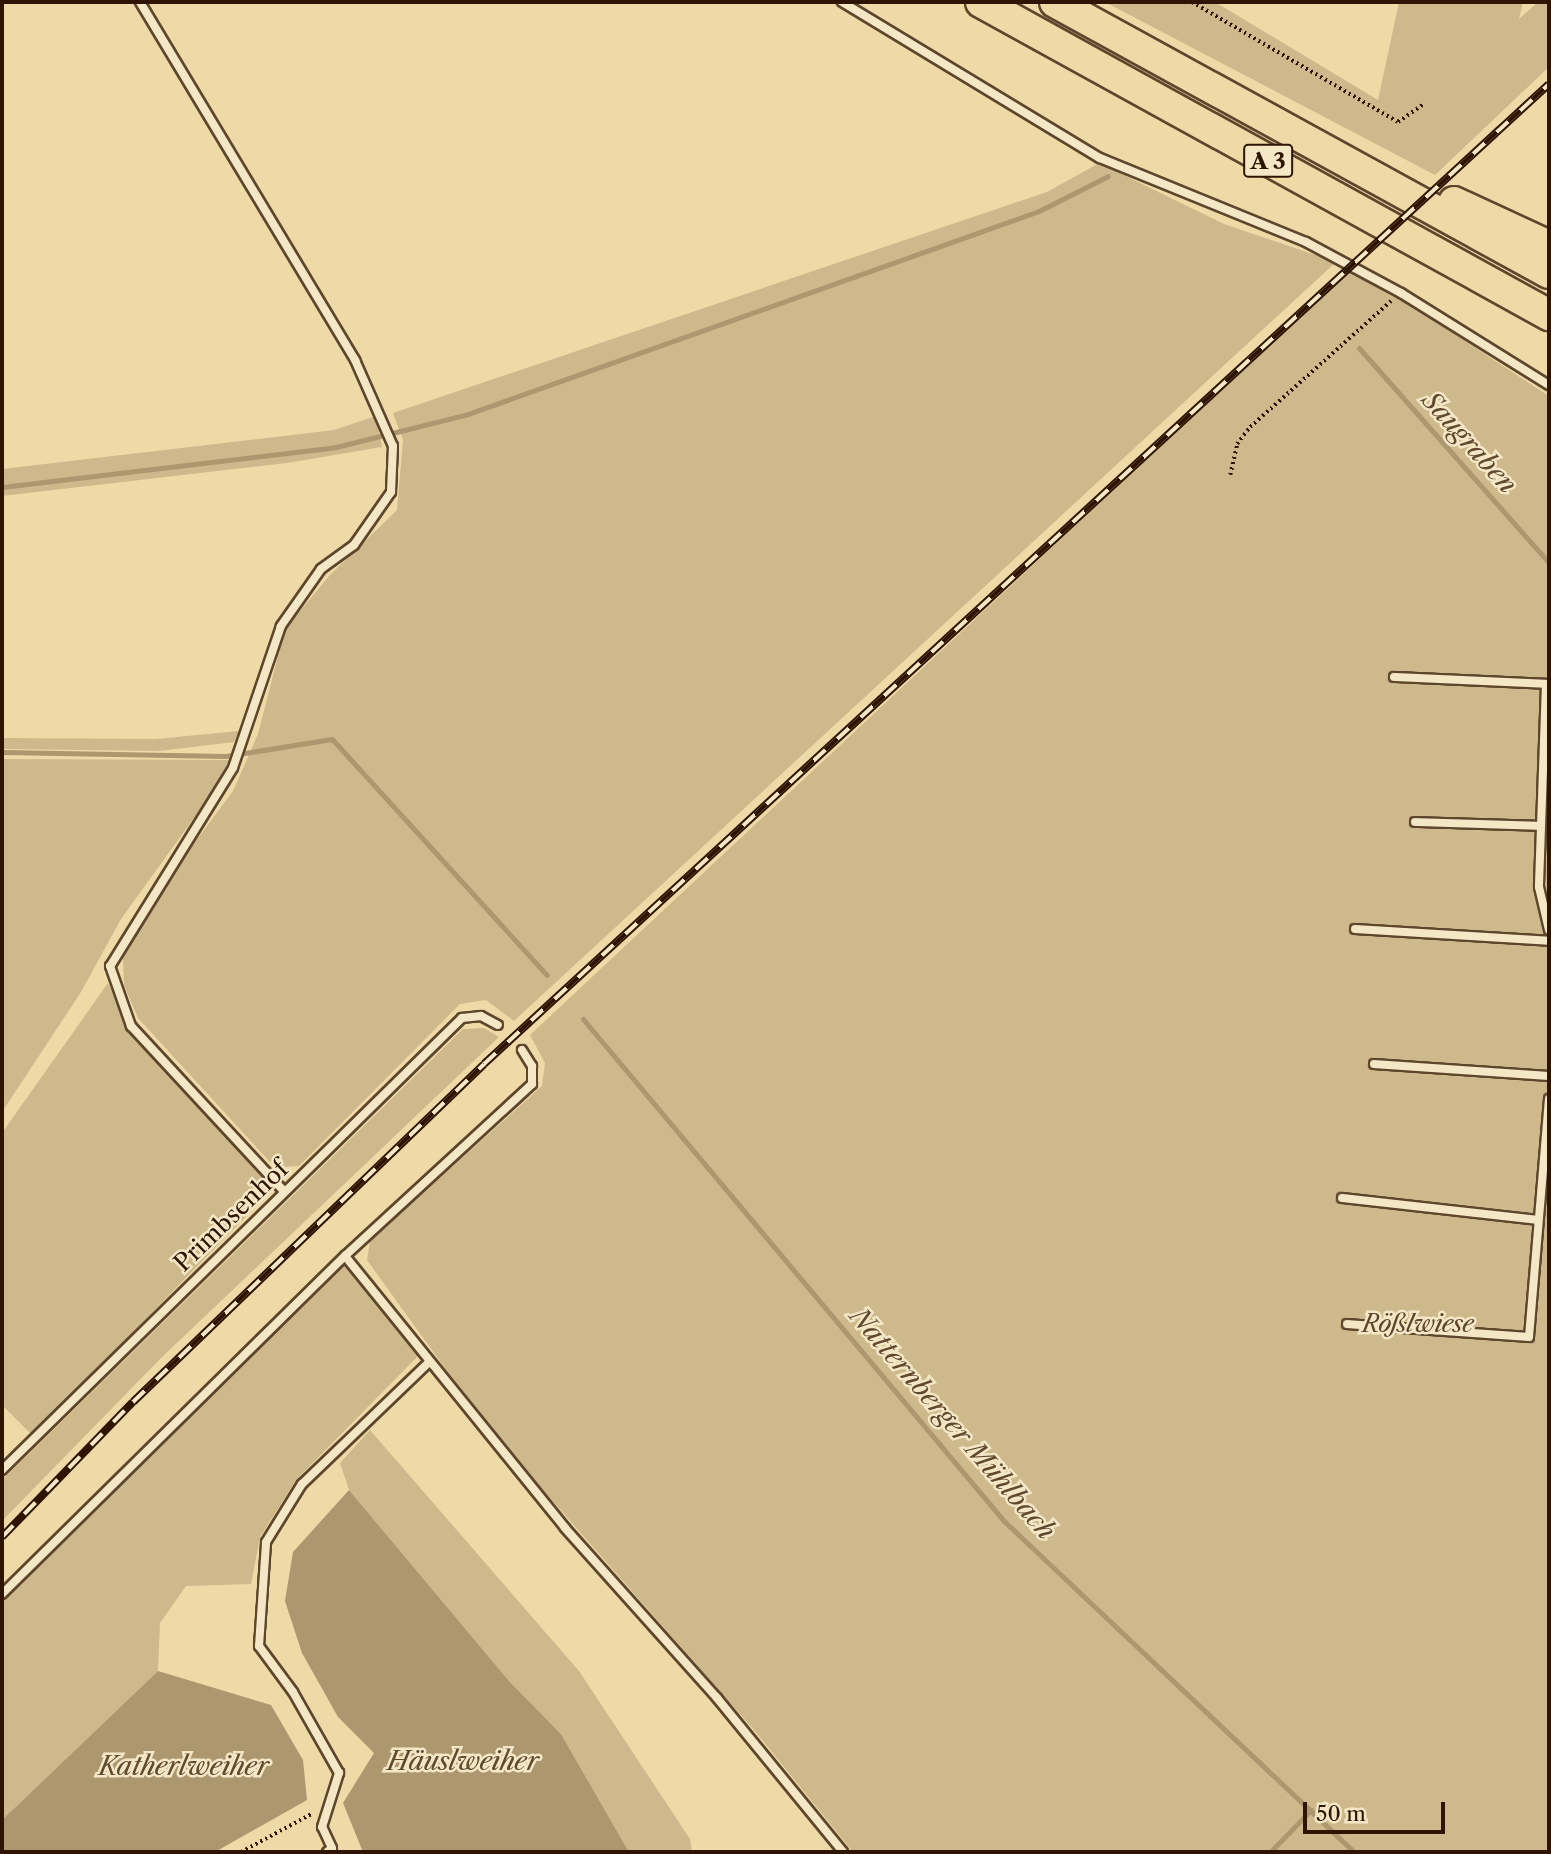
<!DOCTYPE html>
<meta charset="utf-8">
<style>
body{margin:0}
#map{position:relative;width:1551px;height:1854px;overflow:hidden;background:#eedaa7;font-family:"Libre Caslon Text",serif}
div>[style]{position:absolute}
.green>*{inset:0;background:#cdb98b}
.water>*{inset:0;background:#ad976f}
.stream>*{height:5px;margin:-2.5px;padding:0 2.5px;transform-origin:2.5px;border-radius:2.5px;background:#ad976f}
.path>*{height:3.5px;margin-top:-1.75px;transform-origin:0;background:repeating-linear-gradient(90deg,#2e1503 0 2px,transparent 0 5.5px)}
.roads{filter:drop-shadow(2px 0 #5e462c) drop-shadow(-2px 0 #5e462c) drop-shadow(0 2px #5e462c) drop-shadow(0 -2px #5e462c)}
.lane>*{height:8px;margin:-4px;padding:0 4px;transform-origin:4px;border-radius:4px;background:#f4e7c6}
.highway>*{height:30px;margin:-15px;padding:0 15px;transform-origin:15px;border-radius:15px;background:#eedaa7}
.rail>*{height:8px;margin-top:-4px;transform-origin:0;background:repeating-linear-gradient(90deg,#f4e7c6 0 16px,#2e1503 0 32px);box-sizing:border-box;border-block:2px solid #2e1503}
span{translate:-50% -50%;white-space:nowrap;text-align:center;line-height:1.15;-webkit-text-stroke:5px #f4e7c6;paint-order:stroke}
.shield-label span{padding:2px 5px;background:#f4e7c6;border:2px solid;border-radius:5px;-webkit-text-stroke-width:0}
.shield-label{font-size:23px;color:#2e1503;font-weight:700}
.street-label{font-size:24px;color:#2e1503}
.park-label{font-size:24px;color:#5e462c;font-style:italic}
.water-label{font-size:26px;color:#61492e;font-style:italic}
.frame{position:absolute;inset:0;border:4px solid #2e1503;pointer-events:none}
.scale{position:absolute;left:1303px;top:1802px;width:142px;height:32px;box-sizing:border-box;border:4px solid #2e1503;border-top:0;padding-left:9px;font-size:21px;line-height:24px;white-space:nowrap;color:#2e1503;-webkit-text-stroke:5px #f4e7c6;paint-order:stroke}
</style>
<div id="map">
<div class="green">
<div style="clip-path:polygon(1105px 2px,1215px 2px,1378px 100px,1399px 2px,1523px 2px,1519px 19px,1538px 2px,1549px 2px,1549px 67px,1435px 175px)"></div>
<div style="clip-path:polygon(1099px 163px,1224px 224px,1336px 262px,514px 1021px,486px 1000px,460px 1004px,299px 1166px,280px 1167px,269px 1161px,138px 1018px,124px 985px,123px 958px,155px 896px,233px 791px,258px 734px,285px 629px,330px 575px,397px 510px,403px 440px,393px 413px,1047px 192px)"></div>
<div style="clip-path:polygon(1352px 267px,1549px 396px,1549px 1852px,853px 1852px,754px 1730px,542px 1489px,447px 1371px,367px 1260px,370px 1241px,542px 1086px,545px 1063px,530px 1035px)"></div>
<div style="clip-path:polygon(376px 416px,382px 447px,287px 463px,2px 496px,2px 469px,334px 430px)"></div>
<div style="clip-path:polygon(239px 731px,234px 742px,159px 751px,2px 749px,2px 738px,156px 739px)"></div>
<div style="clip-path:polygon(2px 759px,230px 760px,199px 811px,121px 919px,81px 992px,2px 1112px)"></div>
<div style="clip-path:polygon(108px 983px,135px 1038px,262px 1173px,269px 1187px,265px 1197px,32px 1435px,2px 1405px,2px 1133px)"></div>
<div style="clip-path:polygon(484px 1028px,499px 1037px,161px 1358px,2px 1521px,2px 1480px,463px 1029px)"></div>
<div style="clip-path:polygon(345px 1256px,420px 1354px,296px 1480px,260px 1537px,251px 1584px,186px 1586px,160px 1623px,158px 1671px,2px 1820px,2px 1594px)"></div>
<div style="clip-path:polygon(370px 1430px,579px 1671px,690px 1839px,692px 1852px,629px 1852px,561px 1734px,509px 1681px,349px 1490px,340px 1463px)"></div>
</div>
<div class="water">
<div style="clip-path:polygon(349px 1490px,509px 1681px,561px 1734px,629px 1852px,363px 1852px,343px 1803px,374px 1753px,338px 1717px,302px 1653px,285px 1601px,293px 1552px)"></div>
<div style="clip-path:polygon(158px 1671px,271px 1705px,303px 1760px,307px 1800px,215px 1852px,2px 1852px,2px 1820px)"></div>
</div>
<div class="stream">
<div style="left:1359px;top:348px;width:287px;rotate:48.5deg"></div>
<div style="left:2px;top:487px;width:336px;rotate:-6.8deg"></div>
<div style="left:336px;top:447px;width:136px;rotate:-14deg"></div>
<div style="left:468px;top:414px;width:606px;rotate:-19.57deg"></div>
<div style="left:1039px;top:211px;width:77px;rotate:-26.9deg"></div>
<div style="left:2px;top:752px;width:224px;rotate:1deg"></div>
<div style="left:226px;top:756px;width:107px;rotate:-9.1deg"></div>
<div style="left:332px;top:739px;width:319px;rotate:47.7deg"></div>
<div style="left:583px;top:1019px;width:655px;rotate:50.02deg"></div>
<div style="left:1004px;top:1521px;width:482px;rotate:43.4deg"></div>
<div style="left:1270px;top:1852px;width:59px;rotate:-45.7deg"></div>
</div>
<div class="path">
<div style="left:1192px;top:2px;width:238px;rotate:30.2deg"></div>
<div style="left:1398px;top:122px;width:32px;rotate:-35deg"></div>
<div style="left:1230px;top:475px;width:32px;rotate:-77deg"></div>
<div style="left:1237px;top:444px;width:21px;rotate:-53deg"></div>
<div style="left:1250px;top:427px;width:189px;rotate:-41.8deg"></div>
<div style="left:241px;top:1852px;width:82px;rotate:-28.4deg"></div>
</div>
<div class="roads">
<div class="lane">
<div style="left:140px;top:2px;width:418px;rotate:59deg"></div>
<div style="left:355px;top:360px;width:94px;rotate:66.2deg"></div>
<div style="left:393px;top:446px;width:46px;rotate:92.5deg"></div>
<div style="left:391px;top:492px;width:65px;rotate:124.9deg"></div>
<div style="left:354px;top:545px;width:41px;rotate:144deg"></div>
<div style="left:321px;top:569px;width:70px;rotate:125.1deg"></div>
<div style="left:281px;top:626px;width:150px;rotate:108.7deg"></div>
<div style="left:233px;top:768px;width:233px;rotate:121.8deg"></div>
<div style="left:110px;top:966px;width:64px;rotate:70.7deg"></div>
<div style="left:131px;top:1026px;width:225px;rotate:47.2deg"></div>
<div style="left:842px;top:2px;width:301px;rotate:31.2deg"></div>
<div style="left:1100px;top:158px;width:222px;rotate:22.2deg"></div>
<div style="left:1306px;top:242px;width:108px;rotate:28.2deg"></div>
<div style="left:1401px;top:293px;width:174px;rotate:31.9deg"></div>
<div style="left:1394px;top:677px;width:152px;rotate:2.6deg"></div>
<div style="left:1546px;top:684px;width:203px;rotate:92deg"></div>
<div style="left:1539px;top:887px;width:44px;rotate:76.9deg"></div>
<div style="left:1415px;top:822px;width:126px;rotate:1.8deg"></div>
<div style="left:1355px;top:929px;width:194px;rotate:3.5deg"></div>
<div style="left:522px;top:1050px;width:19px;rotate:58deg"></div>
<div style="left:532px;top:1066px;width:18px;rotate:90deg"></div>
<div style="left:532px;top:1084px;width:254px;rotate:137.4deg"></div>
<div style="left:345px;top:1256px;width:350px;rotate:51deg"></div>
<div style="left:565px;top:1528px;width:228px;rotate:48.2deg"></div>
<div style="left:717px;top:1698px;width:199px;rotate:50.7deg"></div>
<div style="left:1374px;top:1064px;width:175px;rotate:3.9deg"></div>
<div style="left:1342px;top:1198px;width:196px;rotate:6.4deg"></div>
<div style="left:1347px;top:1324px;width:182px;rotate:4.1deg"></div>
<div style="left:1529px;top:1337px;width:239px;rotate:-85.2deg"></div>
<div style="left:2px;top:1470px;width:645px;rotate:-44.5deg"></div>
<div style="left:462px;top:1018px;width:19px;rotate:-6deg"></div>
<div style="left:481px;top:1016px;width:19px;rotate:28deg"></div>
<div style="left:2px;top:1594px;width:482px;rotate:-44.6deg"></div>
<div style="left:327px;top:1852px;width:6px;rotate:-39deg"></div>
<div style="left:332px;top:1848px;width:23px;rotate:-115deg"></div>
<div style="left:322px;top:1827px;width:57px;rotate:-72.5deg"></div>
<div style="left:339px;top:1773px;width:93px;rotate:-119.6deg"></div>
<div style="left:293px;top:1692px;width:57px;rotate:-126.5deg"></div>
<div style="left:259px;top:1646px;width:104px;rotate:-86.1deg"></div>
<div style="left:266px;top:1542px;width:68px;rotate:-58.2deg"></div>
<div style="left:302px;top:1484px;width:176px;rotate:-43.8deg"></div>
</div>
<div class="highway">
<div style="left:981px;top:2px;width:649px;rotate:28.86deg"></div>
<div style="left:1055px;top:2px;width:563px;rotate:28.75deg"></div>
<div style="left:1454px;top:202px;width:105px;rotate:24.9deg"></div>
</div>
</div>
<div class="rail">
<div style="left:2px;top:1537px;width:188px;rotate:-45.9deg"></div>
<div style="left:133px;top:1402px;width:487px;rotate:-43.9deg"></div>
<div style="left:484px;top:1064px;width:1447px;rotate:-42.62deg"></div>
</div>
<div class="shield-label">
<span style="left:1268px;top:161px">A 3</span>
</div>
<div class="street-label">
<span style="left:231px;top:1216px;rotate:-44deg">Primbsenhof</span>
</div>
<div class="park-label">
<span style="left:1418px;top:1324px">Rößlwiese</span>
</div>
<div class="water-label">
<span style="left:1469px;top:443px;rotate:48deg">Saugraben</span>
<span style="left:952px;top:1424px;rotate:49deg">Natternberger Mühlbach</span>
<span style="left:463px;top:1762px">Häuslweiher</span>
<span style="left:184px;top:1767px">Katherlweiher</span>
</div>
<div class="frame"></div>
<div class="scale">50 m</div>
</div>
